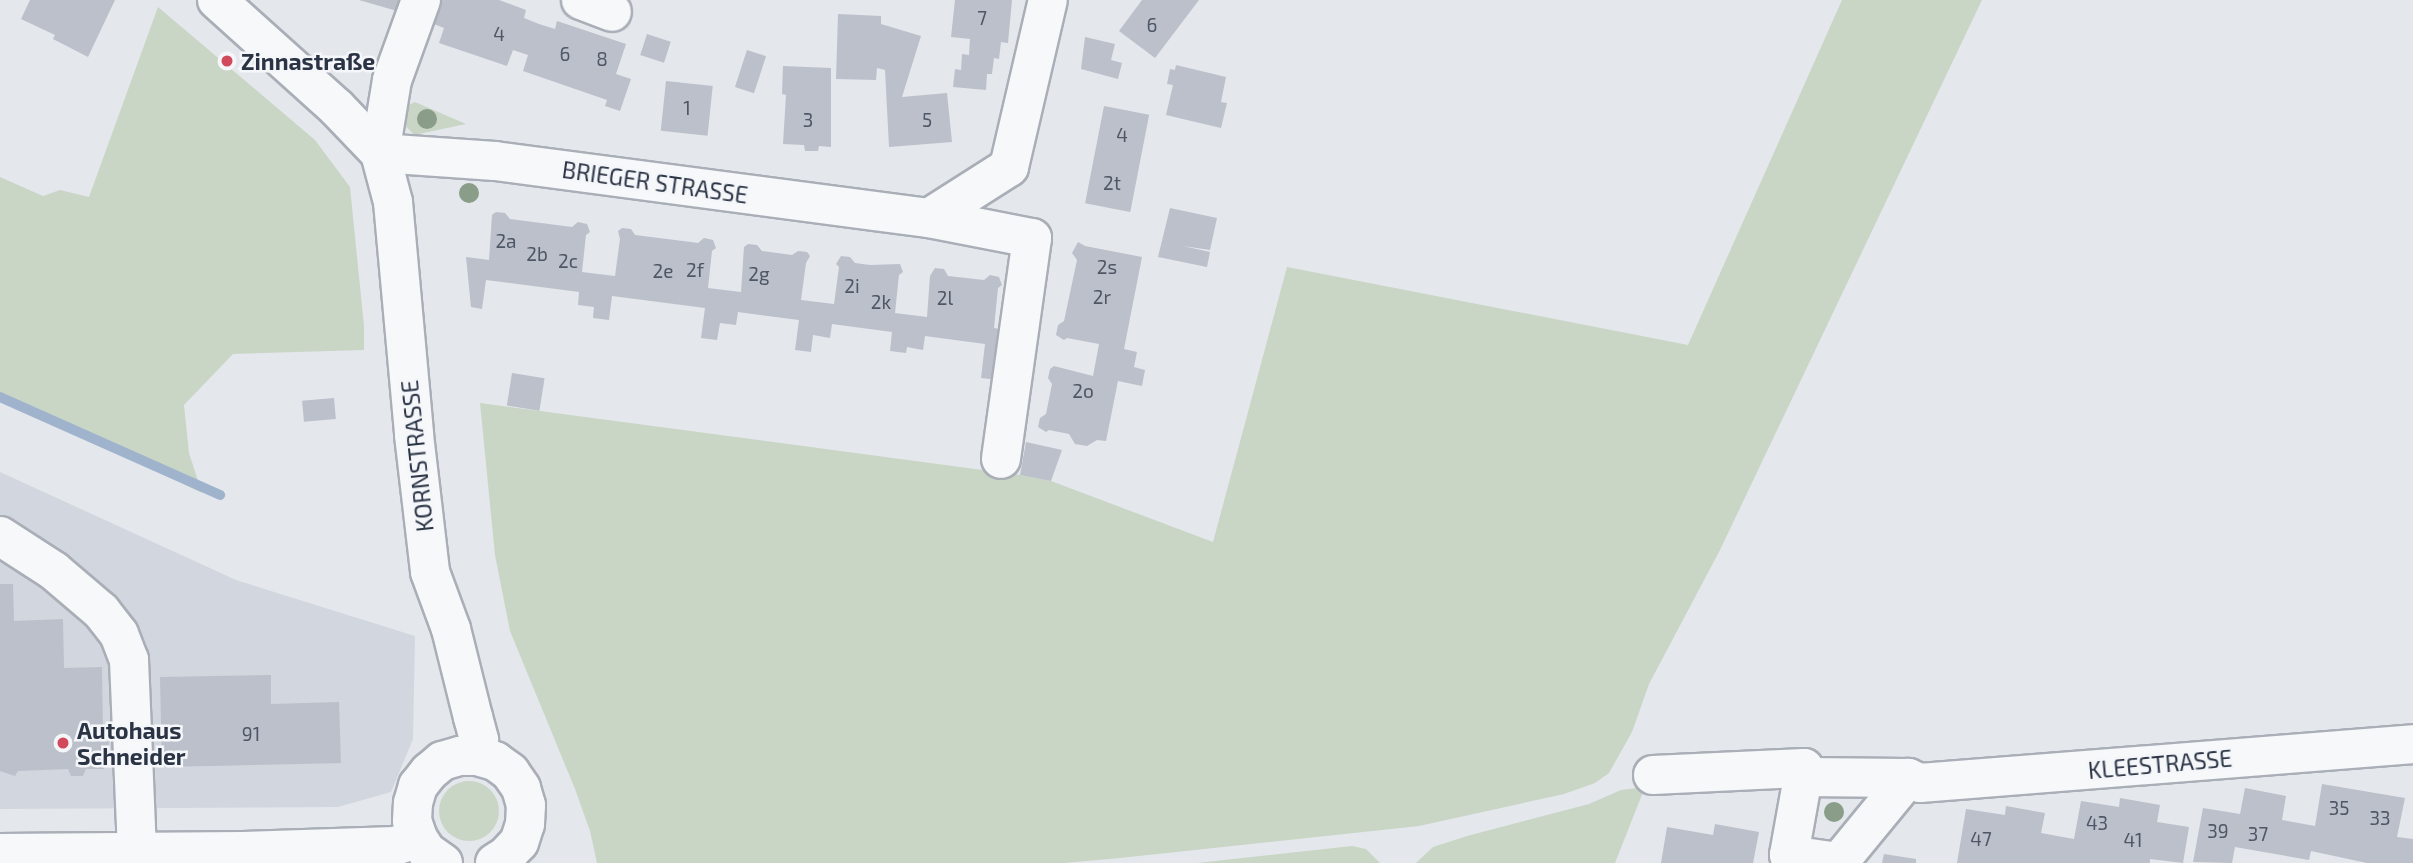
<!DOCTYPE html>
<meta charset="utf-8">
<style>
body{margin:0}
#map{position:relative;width:2413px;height:863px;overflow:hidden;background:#e4e7ec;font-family:"Exo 2",sans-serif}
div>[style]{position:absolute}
.built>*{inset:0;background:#d2d6de}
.green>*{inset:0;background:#c9d6c5}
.round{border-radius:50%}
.stream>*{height:10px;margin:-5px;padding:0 5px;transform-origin:5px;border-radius:5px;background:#9fb4cc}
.building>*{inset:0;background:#bbc0ca;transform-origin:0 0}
.roads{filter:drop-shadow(2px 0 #a9aeb7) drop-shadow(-2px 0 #a9aeb7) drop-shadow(0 2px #a9aeb7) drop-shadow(0 -2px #a9aeb7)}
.minor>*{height:38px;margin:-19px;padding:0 19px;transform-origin:19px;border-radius:19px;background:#f7f8fa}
.trees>*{width:20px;height:20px;margin:-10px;border-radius:50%;background:#899d89}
.dots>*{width:19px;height:19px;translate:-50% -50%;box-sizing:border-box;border:4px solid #f4f6f9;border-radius:50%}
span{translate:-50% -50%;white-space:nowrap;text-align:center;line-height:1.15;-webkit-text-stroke:5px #f4f6f9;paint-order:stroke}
.number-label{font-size:19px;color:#4f5766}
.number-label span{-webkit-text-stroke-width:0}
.poi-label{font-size:23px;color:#2b3445;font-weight:700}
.left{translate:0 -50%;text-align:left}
.street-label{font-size:23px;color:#2b3445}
</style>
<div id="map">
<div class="built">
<div style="clip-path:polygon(0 472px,236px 580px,415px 636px,413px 739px,391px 792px,338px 807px,0 809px)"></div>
</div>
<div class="green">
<div style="clip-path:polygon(1842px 0,1982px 0,1720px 550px,1649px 684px,1632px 732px,1609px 773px,1595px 783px,1564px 794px,1419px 826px,1120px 858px,1064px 863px,597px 863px,590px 831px,575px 789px,510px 631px,495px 555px,480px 403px,1020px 475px,1051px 481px,1213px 542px,1287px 267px,1688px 345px)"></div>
<div style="clip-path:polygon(158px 7px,315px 140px,350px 187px,364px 326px,364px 350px,233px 354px,184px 405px,189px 453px,202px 493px,0 394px,0 177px,43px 196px,60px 190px,89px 197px)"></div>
<div style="clip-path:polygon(415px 102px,466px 124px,414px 135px,401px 121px,407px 106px)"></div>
<div class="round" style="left:439px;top:781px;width:60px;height:60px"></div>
<div style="clip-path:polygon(1645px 787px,1615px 863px,1416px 863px,1433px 847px,1467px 836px,1589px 804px,1621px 790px)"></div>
<div style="clip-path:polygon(1352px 846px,1366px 849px,1380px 863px,1197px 863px)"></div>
</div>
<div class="stream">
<div style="left:0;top:397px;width:241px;rotate:24deg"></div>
</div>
<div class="building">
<div style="clip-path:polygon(30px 0,115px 0,88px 57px,53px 39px,55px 35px,21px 19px)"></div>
<div style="clip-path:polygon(359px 0,401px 0,397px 11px)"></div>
<div style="clip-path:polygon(436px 0,499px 0,526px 10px,524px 18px,539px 24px,555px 29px,557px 21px,626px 44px,616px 74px,631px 79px,620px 111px,605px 106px,607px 100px,523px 71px,528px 55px,513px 50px,507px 66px,439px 43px,444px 28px,429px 22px)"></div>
<div style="clip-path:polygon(955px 0,1012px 0,1008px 43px,1001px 42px,999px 59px,994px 58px,992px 74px,987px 74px,986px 90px,953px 87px,955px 69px,961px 70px,962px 54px,969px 55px,970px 39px,951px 37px)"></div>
<div style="clip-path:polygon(1142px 0,1199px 0,1155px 58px,1119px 31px)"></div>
<div style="clip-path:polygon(838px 14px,881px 16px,881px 24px,921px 36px,902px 97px,947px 93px,952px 142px,889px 147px,885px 70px,877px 68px,876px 80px,836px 79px)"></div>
<div style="left:647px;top:34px;width:25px;height:22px;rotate:18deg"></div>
<div style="clip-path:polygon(1085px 37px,1115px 44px,1111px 60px,1122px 63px,1118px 79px,1081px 69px)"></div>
<div style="left:747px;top:50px;width:20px;height:39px;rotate:18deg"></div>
<div style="clip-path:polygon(1176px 65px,1226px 77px,1221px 102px,1227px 103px,1221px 128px,1166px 115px,1173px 85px,1167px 84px,1170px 69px,1175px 70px)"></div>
<div style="clip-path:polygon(783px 66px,831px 68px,831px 147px,819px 146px,818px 151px,805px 151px,804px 145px,783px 144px,786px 95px,782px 94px)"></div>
<div style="left:666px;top:81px;width:47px;height:50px;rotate:6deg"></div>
<div style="left:1104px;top:106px;width:46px;height:99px;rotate:11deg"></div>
<div style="clip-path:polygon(1170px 208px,1217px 218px,1210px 250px,1183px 246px,1210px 252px,1207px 267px,1158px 257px)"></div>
<div style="clip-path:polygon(496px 212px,505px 213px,510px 219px,572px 227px,578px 222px,587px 224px,590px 232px,586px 235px,582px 272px,598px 274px,615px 276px,620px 239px,618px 231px,622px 228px,631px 229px,635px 235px,683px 241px,698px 243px,704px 238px,713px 240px,716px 248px,712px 251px,708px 288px,741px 292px,744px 247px,748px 244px,757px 245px,762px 251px,792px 255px,798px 251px,807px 252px,810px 256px,806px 263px,801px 300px,834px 304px,839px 267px,836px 264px,841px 256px,850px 257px,855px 263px,870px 265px,900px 264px,903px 272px,899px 275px,895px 313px,927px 317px,930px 276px,935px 268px,944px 269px,948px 276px,984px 280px,990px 275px,999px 277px,1002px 285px,998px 288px,994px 328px,1005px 330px,998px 380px,981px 378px,985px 344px,925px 336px,923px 350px,907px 347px,906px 353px,890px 351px,892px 332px,832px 324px,830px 338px,813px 335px,811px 352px,795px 350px,799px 320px,738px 312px,736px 325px,720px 323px,717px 340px,701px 338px,705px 308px,612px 296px,609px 320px,593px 318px,594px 307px,578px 305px,579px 292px,486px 280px,482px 309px,471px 307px,466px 257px,489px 260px,492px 215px)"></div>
<div style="clip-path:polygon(1078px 242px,1085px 246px,1142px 257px,1124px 349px,1137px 352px,1134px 367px,1145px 370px,1142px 386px,1118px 381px,1106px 441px,1097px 440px,1087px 446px,1075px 444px,1069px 434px,1049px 430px,1046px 432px,1038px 427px,1040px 418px,1046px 414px,1052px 384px,1048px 378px,1050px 369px,1054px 366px,1093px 376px,1099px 344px,1067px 338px,1064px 340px,1056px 335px,1058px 325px,1064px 321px,1077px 260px,1072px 253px)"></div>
<div style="left:512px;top:373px;width:33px;height:33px;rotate:9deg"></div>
<div style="left:334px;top:398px;width:21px;height:32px;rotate:85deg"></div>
<div style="clip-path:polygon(1026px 442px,1062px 450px,1051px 481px,1020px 475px)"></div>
<div style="clip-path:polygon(0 584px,13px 584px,14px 621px,63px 619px,64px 668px,102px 667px,103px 739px,109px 742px,109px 750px,104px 751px,104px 769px,86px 769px,83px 776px,71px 776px,68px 769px,18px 771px,15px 776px,0 771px)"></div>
<div style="clip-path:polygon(271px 675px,271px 704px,339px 702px,341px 763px,162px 767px,160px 677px)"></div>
<div style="clip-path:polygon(2322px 784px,2405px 798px,2397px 837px,2413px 839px,2413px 863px,2367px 863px,2311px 851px,2309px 860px,2235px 847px,2232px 863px,2193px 862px,2203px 808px,2240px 814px,2245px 788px,2286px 796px,2282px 820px,2315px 826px)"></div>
<div style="clip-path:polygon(2120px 798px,2160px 805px,2157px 822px,2189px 827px,2183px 863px,2150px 859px,2150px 863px,1957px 863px,1966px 809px,2005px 815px,2006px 806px,2045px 813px,2041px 833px,2074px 839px,2081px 801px,2119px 807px)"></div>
<div style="clip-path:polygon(1715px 824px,1759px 832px,1753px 863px,1661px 863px,1667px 827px,1713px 835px)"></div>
<div style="clip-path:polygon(1884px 854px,1916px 859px,1916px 863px,1882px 863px)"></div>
</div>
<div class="roads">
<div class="minor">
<div style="left:217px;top:0;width:161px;rotate:42deg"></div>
<div style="left:337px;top:108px;width:62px;rotate:46.3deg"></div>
<div style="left:421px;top:0;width:85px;rotate:109.9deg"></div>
<div style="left:392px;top:80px;width:74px;rotate:99.3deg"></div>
<div style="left:380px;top:153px;width:51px;rotate:75.1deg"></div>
<div style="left:393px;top:202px;width:234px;rotate:84.8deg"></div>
<div style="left:414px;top:435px;width:138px;rotate:83.3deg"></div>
<div style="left:430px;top:572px;width:61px;rotate:69.8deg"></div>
<div style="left:451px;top:629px;width:91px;rotate:76deg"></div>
<div style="left:473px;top:717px;width:24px;rotate:75deg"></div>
<div style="left:479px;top:740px;width:16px;rotate:97deg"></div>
<div style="left:581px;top:0;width:33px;rotate:21deg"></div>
<div style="left:380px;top:153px;width:115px;rotate:4deg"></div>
<div style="left:495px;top:161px;width:438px;rotate:7.5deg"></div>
<div style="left:929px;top:218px;width:95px;rotate:-32.5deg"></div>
<div style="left:1009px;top:167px;width:171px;rotate:-76.9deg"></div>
<div style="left:929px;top:218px;width:105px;rotate:11deg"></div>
<div style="left:1032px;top:238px;width:223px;rotate:98deg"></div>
<div style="left:0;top:536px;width:64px;rotate:32.9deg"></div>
<div style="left:54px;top:571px;width:62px;rotate:40.4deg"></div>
<div style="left:101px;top:611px;width:29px;rotate:52deg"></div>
<div style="left:119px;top:634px;width:28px;rotate:69deg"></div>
<div style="left:129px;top:660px;width:192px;rotate:87.6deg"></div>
<div style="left:1653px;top:775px;width:151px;rotate:-2.7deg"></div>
<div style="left:1804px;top:768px;width:9px;rotate:96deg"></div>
<div style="left:1803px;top:777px;width:105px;rotate:0.5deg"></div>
<div style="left:1908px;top:778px;width:13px;rotate:23deg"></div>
<div style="left:1920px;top:783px;width:495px;rotate:-4.5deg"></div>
<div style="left:1803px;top:777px;width:79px;rotate:100.2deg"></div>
<div style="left:1789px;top:855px;width:50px;rotate:8deg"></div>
<div style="left:1839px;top:862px;width:109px;rotate:-50.6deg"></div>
<div style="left:0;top:853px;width:243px;rotate:-0.5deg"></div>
<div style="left:243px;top:851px;width:152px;rotate:-1.9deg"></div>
<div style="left:395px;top:846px;width:24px;rotate:-19deg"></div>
<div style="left:443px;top:863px;width:19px;rotate:-145deg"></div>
<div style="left:427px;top:852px;width:17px;rotate:-123deg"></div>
<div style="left:418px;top:838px;width:18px;rotate:-109deg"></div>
<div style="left:412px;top:821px;width:18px;rotate:-87deg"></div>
<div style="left:413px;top:803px;width:18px;rotate:-74deg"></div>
<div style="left:418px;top:786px;width:18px;rotate:-52deg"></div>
<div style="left:429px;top:772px;width:17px;rotate:-40deg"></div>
<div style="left:442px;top:761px;width:19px;rotate:-16deg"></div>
<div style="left:460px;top:756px;width:17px"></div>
<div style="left:477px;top:756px;width:19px;rotate:16deg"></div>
<div style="left:495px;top:761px;width:19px;rotate:36deg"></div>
<div style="left:510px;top:772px;width:19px;rotate:55deg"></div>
<div style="left:521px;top:788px;width:18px;rotate:74deg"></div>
<div style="left:526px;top:805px;width:19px;rotate:93deg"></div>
<div style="left:525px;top:824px;width:19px;rotate:108deg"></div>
<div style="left:519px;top:842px;width:19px;rotate:133deg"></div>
<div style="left:506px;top:856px;width:13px;rotate:148deg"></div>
</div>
</div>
<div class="trees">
<div style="left:427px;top:119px"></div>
<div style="left:469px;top:193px"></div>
<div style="left:1834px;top:812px"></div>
</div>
<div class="dots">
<div style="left:227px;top:61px;background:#d1495b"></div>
<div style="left:63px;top:743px;background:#d1495b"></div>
</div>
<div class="number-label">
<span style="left:982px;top:18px">7</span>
<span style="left:1152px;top:25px">6</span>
<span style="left:499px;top:34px">4</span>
<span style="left:565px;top:54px">6</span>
<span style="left:602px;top:59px">8</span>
<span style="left:687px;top:108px">1</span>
<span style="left:808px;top:120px">3</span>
<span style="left:927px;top:120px">5</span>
<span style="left:1122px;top:135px">4</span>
<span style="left:1112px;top:183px">2t</span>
<span style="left:506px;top:241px">2a</span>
<span style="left:537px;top:254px">2b</span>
<span style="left:568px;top:261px">2c</span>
<span style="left:1107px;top:267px">2s</span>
<span style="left:695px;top:270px">2f</span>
<span style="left:663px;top:271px">2e</span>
<span style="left:759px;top:274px">2g</span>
<span style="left:852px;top:286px">2i</span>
<span style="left:1102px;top:297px">2r</span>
<span style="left:945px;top:298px">2l</span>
<span style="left:881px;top:302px">2k</span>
<span style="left:1083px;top:391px">2o</span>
<span style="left:251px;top:734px">91</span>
<span style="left:2339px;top:808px">35</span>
<span style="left:2380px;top:818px">33</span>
<span style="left:2097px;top:823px">43</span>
<span style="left:2218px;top:831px">39</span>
<span style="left:2258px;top:834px">37</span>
<span style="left:1981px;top:839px">47</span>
<span style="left:2133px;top:840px">41</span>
</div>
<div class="poi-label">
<span class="left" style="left:241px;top:61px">Zinnastraße</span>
<span class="left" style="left:77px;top:743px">Autohaus<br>Schneider</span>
</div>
<div class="street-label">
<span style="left:655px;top:182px;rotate:8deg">BRIEGER STRASSE</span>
<span style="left:417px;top:456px;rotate:-96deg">KORNSTRASSE</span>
<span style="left:2160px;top:764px;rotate:-5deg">KLEESTRASSE</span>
</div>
</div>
